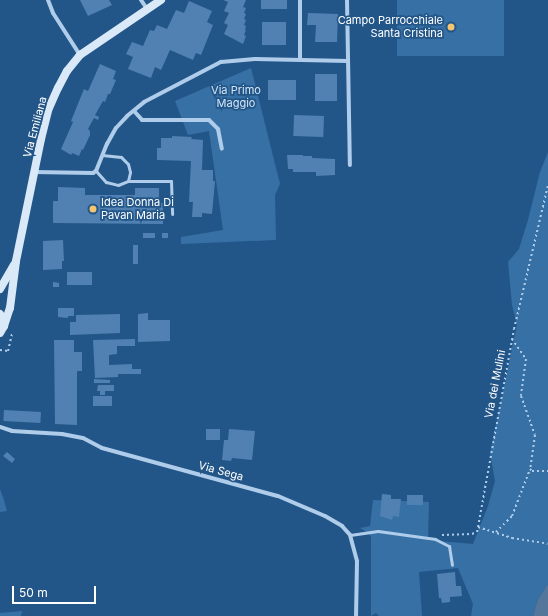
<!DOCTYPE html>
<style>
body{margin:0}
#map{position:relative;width:548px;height:616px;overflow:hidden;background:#235688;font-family:Inter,sans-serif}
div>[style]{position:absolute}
.green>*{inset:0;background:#3770a5;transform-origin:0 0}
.water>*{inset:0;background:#53769a}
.building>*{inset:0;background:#5081b2;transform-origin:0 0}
.path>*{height:2px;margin-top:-1px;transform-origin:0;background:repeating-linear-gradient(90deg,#afcdea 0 2px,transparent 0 5px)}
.lane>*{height:3px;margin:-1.5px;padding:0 1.5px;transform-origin:1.5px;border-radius:1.5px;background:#afcdea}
.street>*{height:4px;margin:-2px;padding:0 2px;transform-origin:2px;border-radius:2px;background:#afcdea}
.secondary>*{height:8px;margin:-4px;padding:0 4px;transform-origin:4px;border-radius:4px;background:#dae9f8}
.dots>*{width:11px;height:11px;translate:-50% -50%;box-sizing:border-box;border:2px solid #235688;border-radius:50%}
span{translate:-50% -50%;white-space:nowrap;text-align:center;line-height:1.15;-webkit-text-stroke:3.5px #235688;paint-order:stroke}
.poi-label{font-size:11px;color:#fff}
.right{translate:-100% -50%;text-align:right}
.left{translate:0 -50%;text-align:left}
.park-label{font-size:11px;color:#d3e6f7}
.street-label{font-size:11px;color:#fff}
.scale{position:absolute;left:12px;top:586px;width:84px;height:18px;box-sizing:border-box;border:2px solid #fff;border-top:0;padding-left:5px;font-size:12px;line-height:14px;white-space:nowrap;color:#fff;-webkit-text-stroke:3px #235688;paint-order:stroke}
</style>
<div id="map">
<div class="green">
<div style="left:397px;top:0;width:107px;height:56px"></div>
<div style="clip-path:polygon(251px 68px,280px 184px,275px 195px,276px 240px,181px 244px,181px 237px,223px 230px,209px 131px,188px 135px,175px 101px)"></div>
<div style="clip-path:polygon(548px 152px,548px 584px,538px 599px,533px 616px,471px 616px,473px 604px,458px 568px,419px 572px,422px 616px,379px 616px,376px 613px,371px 616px,371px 537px,368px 533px,360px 528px,370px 526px,373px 500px,429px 502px,428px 540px,473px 544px,488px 506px,495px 481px,490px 453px,517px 325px,512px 305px,508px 262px,519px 249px,528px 220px,540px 172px)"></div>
<div style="clip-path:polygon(0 489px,3px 497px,7px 511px,0 512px)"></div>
<div style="clip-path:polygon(22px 611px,21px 616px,0 616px,0 613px)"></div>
</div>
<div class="water">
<div style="clip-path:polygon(548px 584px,548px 616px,533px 616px,538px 599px)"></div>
</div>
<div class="building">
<div style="clip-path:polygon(80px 0,109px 0,112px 5px,88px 16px)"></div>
<div style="clip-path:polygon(223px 0,246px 0,243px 7px,246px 8px,244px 13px,246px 14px,244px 19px,246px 20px,244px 25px,246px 26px,245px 30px,246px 30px,244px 35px,246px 36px,243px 44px,224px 34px,228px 25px,224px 23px,229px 13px,224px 11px,228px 2px)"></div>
<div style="left:261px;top:0;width:26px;height:9px"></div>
<div style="clip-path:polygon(189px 1px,212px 11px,207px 22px,213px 25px,201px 55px,196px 53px,193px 60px,170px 50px,161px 70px,155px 67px,151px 78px,128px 69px,133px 57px,126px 54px,132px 42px,143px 46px,150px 30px,154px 31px,157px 25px,167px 29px,176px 10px,184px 13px)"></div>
<div style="clip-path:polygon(308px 13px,338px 14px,337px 42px,315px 42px,316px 25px,307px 25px)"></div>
<div style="left:262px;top:22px;width:24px;height:23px"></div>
<div style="clip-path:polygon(100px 64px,116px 71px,113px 79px,116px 80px,110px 94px,108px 94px,105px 102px,103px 101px,95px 115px,99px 117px,98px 120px,94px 118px,88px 129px,90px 131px,90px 135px,83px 150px,82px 149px,79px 156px,72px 153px,71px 155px,61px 149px,73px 122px,71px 121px,84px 89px,88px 91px)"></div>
<div style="left:315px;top:74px;width:22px;height:27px"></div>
<div style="left:268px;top:80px;width:28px;height:20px"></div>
<div style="left:294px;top:115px;width:30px;height:21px;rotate:2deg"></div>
<div style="clip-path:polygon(172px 136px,192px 137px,191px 139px,203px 140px,202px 170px,213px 170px,213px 181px,215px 181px,212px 214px,202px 213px,202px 217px,192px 217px,193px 202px,189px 202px,191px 161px,157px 160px,157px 148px,161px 148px,161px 138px,172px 138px)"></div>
<div style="clip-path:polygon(287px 155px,303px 155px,303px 156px,312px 156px,312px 158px,335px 159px,335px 175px,316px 176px,316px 172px,293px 172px,293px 169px,288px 169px)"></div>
<div style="clip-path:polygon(58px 187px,85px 188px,85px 195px,135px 195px,135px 188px,159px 188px,159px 203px,163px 203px,163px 224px,53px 223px,53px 201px,58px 201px)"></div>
<div style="left:143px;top:233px;width:12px;height:5px"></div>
<div style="left:162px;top:233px;width:6px;height:5px"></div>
<div style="clip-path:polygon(63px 240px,64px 261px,62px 261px,62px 269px,43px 270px,43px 241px)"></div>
<div style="left:133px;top:245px;width:5px;height:19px"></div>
<div style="left:67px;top:272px;width:25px;height:13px"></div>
<div style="clip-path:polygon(53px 282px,59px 283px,59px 287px,53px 287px)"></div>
<div style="clip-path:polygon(58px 308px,74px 308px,74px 316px,68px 316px,68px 318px,58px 317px)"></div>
<div style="clip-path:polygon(148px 313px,148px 320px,170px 320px,170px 341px,138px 342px,138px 314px)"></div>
<div style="clip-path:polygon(120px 314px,120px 333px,70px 335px,70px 322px,76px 322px,76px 315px)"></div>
<div style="clip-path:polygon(135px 339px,135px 346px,117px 346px,117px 354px,109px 355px,109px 365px,132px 364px,132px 369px,141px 369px,141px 374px,118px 374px,118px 377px,95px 378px,93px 340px)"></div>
<div style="clip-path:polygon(54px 340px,74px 340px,74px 352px,82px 352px,82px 371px,77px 371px,77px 425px,55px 424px)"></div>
<div style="clip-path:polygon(94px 379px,110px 380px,110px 383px,94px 383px)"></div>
<div style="clip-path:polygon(98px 385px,114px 385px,114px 391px,105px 391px,105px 395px,100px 395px,100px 391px,97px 391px)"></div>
<div style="left:93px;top:396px;width:19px;height:10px"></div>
<div style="left:4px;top:410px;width:37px;height:11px;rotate:3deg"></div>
<div style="left:206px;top:429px;width:14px;height:11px"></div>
<div style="clip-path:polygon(229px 429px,255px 431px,252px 460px,232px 458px,231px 461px,222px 460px,224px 440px,228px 440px)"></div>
<div style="clip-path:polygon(7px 452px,15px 459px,12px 463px,3px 456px)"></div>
<div style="clip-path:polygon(382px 494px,391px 495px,391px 499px,401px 499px,399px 517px,393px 516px,392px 520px,380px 516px)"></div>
<div style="left:407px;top:495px;width:16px;height:10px"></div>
<div style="clip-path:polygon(455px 572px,456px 586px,461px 586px,462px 596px,450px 597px,450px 602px,442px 603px,441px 598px,439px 598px,437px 574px)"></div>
</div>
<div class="path">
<div style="left:512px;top:339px;width:24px;rotate:55deg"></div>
<div style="left:526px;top:359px;width:37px;rotate:98deg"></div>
<div style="left:521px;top:396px;width:41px;rotate:70.3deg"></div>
<div style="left:535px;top:435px;width:34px;rotate:98deg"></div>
<div style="left:530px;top:469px;width:3px;rotate:45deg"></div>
<div style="left:532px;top:471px;width:16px"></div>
<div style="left:0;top:350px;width:8px;rotate:7deg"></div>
<div style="left:8px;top:351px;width:18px;rotate:-77deg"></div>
<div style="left:478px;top:527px;width:36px;rotate:18deg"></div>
<div style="left:512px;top:538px;width:36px;rotate:9deg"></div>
<div style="left:496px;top:532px;width:23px;rotate:-45deg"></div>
<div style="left:512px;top:516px;width:50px;rotate:-69deg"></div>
<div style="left:442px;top:535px;width:30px;rotate:-2deg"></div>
<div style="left:472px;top:534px;width:5px;rotate:-22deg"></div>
<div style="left:477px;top:532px;width:5px;rotate:-79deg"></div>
<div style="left:478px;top:527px;width:201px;rotate:-79.7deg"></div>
<div style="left:514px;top:329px;width:148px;rotate:-76.7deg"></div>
</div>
<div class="lane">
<div style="left:96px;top:171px;width:15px;rotate:48deg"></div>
<div style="left:106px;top:182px;width:12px;rotate:14deg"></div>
<div style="left:118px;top:185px;width:11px;rotate:-22deg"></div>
<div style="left:128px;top:181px;width:9px;rotate:-77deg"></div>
<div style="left:130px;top:172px;width:8px;rotate:-104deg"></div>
<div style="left:128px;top:164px;width:10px;rotate:-135deg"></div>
<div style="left:121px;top:157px;width:19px;rotate:-174deg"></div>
<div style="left:128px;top:181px;width:43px"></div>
<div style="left:171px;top:181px;width:33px;rotate:88deg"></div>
<div style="left:350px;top:535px;width:28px;rotate:-8deg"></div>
<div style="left:378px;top:531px;width:58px;rotate:8deg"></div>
<div style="left:435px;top:539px;width:16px;rotate:27deg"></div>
<div style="left:449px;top:546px;width:19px;rotate:81deg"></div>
</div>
<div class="street">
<div style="left:48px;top:0;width:14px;rotate:69deg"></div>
<div style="left:53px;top:13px;width:50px;rotate:57.3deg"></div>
<div style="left:141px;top:0;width:11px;rotate:56deg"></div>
<div style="left:347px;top:0;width:165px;rotate:89deg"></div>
<div style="left:300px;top:59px;width:59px;rotate:-90deg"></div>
<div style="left:134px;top:111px;width:12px;rotate:48deg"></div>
<div style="left:142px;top:120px;width:67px"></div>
<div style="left:209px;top:120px;width:13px;rotate:45deg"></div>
<div style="left:218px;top:129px;width:20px;rotate:79deg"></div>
<div style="left:34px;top:172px;width:59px;rotate:1deg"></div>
<div style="left:93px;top:173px;width:4px;rotate:-34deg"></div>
<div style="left:96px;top:171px;width:29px;rotate:-68deg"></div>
<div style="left:107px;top:144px;width:18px;rotate:-61deg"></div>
<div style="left:116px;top:128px;width:16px;rotate:-47deg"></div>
<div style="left:127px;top:116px;width:22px;rotate:-39deg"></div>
<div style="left:144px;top:102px;width:87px;rotate:-27.5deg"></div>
<div style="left:221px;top:62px;width:34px;rotate:-5deg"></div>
<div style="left:255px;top:59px;width:93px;rotate:1.2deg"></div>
<div style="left:0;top:427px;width:13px;rotate:18deg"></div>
<div style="left:12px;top:431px;width:50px;rotate:3.4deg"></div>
<div style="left:62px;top:434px;width:21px;rotate:11deg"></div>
<div style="left:83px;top:438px;width:21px;rotate:28deg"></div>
<div style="left:102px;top:448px;width:182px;rotate:15.3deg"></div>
<div style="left:278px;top:496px;width:51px;rotate:23.1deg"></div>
<div style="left:325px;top:516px;width:20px;rotate:30deg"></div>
<div style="left:342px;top:526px;width:12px;rotate:48deg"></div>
<div style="left:350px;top:535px;width:27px;rotate:75deg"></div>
<div style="left:357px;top:561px;width:55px;rotate:91deg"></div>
</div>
<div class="secondary">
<div style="left:0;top:289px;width:28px;rotate:-60deg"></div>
<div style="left:0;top:314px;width:7px;rotate:56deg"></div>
<div style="left:4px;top:320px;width:6px;rotate:90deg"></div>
<div style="left:4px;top:326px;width:8px;rotate:120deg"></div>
<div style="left:4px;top:326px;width:19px;rotate:-72deg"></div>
<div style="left:10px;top:308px;width:47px;rotate:-82.7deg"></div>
<div style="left:16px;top:261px;width:125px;rotate:-78.4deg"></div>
<div style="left:41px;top:139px;width:32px;rotate:-76deg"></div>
<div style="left:49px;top:108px;width:22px;rotate:-66deg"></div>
<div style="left:58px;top:88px;width:19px;rotate:-62deg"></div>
<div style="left:67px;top:71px;width:21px;rotate:-51deg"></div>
<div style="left:80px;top:55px;width:98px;rotate:-34.2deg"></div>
</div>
<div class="dots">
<div style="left:451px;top:27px;background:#f5c671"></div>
<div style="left:93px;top:209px;background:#f5c671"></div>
</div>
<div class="poi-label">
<span class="right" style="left:443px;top:27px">Campo Parrocchiale<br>Santa Cristina</span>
<span class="left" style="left:101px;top:209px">Idea Donna Di<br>Pavan Maria</span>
</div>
<div class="park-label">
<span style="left:236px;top:97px">Via Primo<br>Maggio</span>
</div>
<div class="street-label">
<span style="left:35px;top:127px;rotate:-75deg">Via Emiliana</span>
<span style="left:495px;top:384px;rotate:-79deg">Via dei Mulini</span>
<span style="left:221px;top:471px;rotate:15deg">Via Sega</span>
</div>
<div class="scale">50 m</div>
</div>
